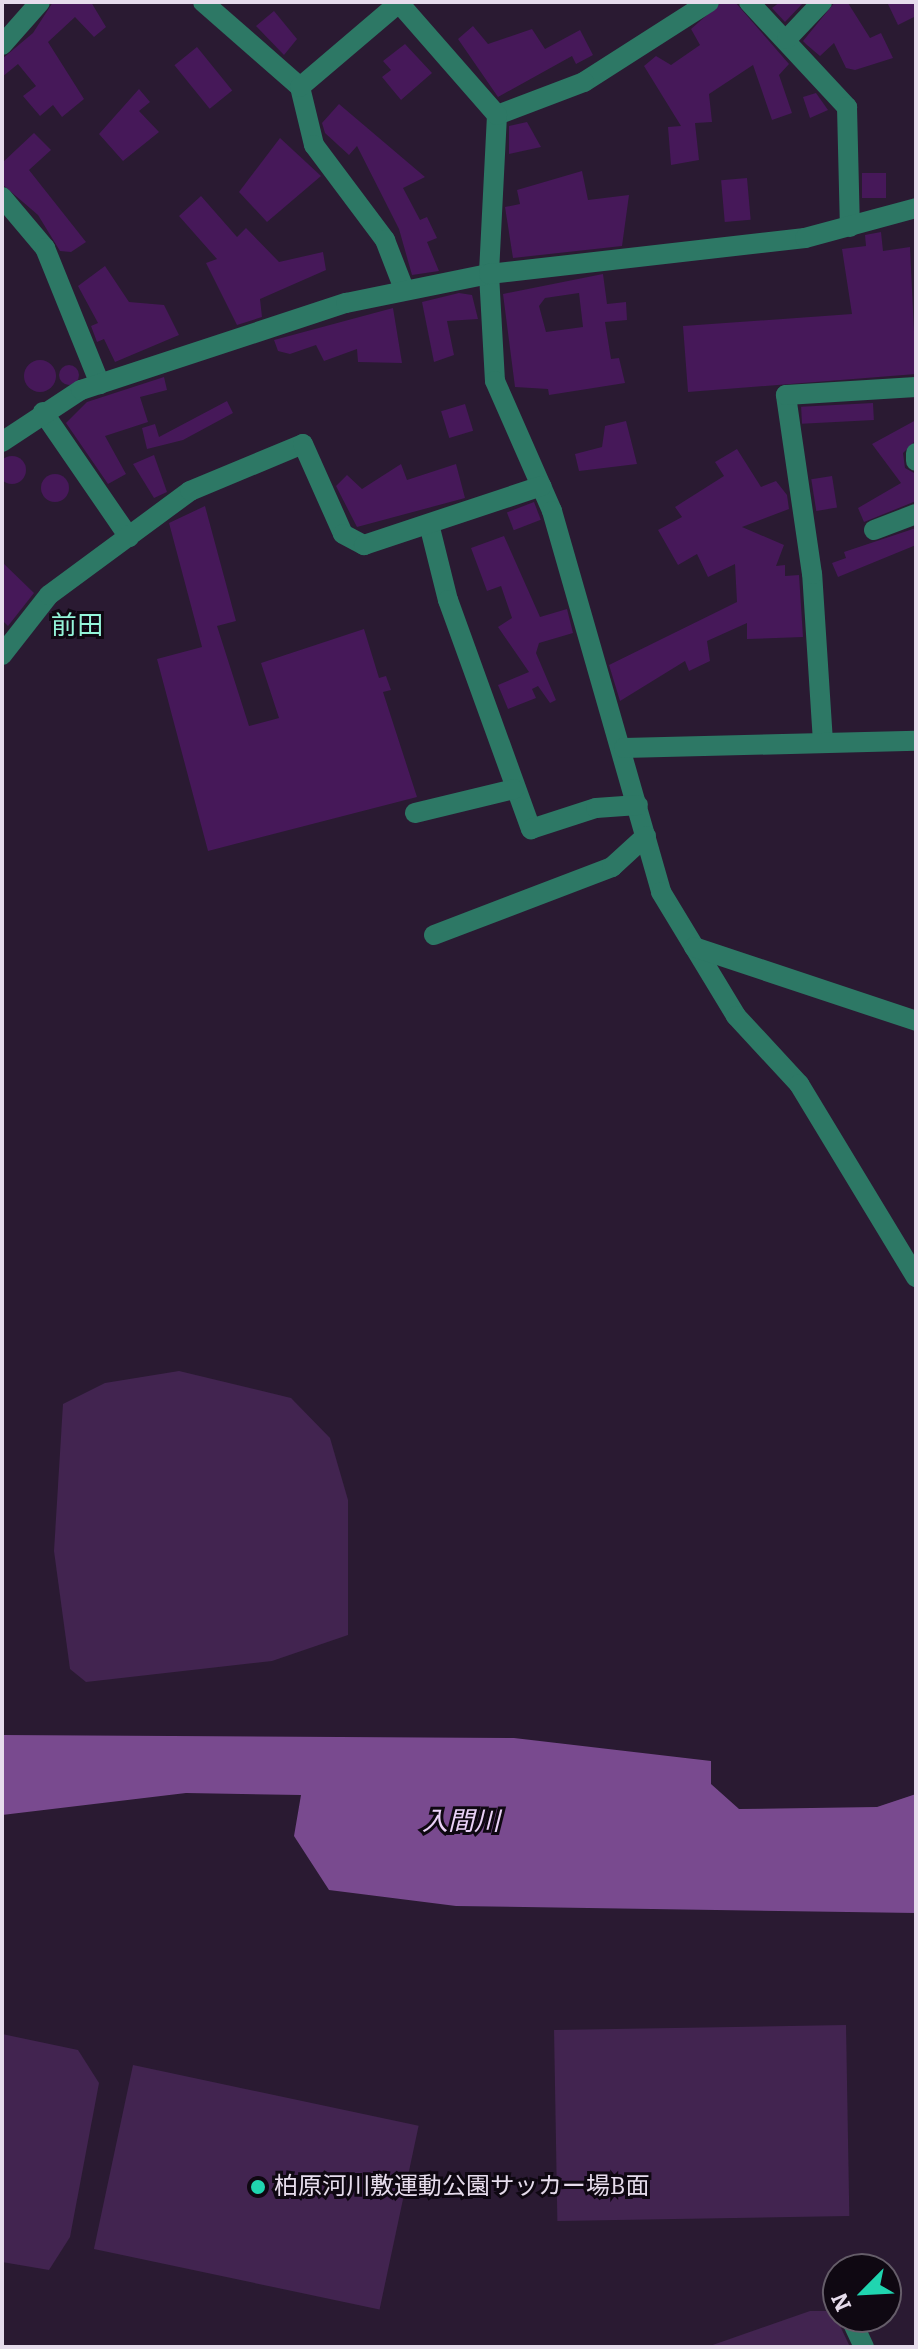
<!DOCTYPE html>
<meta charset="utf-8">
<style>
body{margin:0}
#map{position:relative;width:918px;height:2349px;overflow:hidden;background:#2a1a32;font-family:Bitter,"Noto Sans JP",serif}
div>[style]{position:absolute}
.green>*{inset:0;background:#422450;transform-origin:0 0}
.water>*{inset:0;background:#794a8f}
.building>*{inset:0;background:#461859;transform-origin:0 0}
.round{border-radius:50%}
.minor>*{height:20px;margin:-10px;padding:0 10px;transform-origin:10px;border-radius:10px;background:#2d7865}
.dots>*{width:22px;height:22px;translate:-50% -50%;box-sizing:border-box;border:4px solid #0f0812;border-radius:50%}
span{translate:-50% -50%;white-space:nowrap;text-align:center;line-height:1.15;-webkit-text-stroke:6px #0f0812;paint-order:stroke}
.poi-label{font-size:24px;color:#e6dcec}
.left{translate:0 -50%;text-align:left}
.neighbourhood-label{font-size:26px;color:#94f5d9}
.water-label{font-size:26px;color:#ebd2f8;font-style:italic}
.frame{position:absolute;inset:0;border:4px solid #e6dcec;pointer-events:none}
.north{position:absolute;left:822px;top:2253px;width:80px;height:80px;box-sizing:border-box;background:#0f0812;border:2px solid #655d69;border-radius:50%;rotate:246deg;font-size:22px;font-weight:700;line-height:32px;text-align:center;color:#e6dcec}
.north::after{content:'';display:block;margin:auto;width:28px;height:36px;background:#20d5b0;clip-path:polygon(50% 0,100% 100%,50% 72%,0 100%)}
</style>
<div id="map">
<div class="green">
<div style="clip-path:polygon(179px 1371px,291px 1398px,330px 1438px,348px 1500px,348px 1635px,272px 1661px,86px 1682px,70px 1669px,54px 1551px,63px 1404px,105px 1383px)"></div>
<div style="left:846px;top:2025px;width:191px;height:292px;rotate:89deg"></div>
<div style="clip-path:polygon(2px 2034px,78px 2050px,99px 2083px,70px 2237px,49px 2270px,2px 2262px)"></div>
<div style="left:133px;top:2065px;width:292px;height:188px;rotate:12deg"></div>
<div style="clip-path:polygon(810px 2311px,833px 2311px,850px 2347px,707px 2347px)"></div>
</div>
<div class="water">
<div style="clip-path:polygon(2px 1735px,514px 1738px,711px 1761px,711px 1784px,739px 1809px,877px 1807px,916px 1794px,916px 1913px,456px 1906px,329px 1890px,294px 1836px,301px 1795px,186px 1793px,2px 1815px)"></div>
</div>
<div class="building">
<div style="clip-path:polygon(53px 2px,91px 2px,106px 27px,94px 37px,75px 17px,48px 42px,84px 99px,62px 117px,53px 105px,40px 116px,23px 96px,36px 86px,18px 64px,2px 77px,2px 59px,33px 33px)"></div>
<div style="clip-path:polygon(722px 2px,735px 2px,789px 64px,779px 75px,792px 113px,772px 120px,753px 65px,709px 94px,712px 122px,695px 123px,699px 160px,671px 165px,668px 127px,681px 126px,644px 66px,656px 56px,671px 65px,700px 45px,691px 29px)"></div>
<div style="clip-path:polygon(780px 2px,804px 2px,785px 22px,772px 8px)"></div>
<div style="clip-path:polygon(835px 2px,848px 3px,870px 38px,881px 33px,893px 58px,855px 70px,846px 68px,834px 43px,820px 56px,807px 45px,803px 41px)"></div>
<div style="clip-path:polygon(887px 2px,916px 2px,916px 16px,898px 25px)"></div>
<div style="clip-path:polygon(274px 11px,297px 39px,284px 55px,256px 26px)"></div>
<div style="clip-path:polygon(473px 26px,488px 44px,532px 29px,545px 49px,580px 30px,593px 55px,576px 64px,572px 56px,498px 97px,458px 39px)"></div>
<div style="clip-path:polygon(405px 44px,432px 73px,401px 100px,382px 77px,391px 70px,383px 61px)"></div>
<div style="left:197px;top:47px;width:56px;height:29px;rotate:51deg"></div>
<div style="clip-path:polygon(139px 89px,150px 102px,139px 111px,159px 132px,123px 161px,99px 134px)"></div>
<div style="clip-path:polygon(816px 93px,828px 110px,810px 118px,803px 97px)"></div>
<div style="clip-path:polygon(339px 104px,425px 177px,403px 188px,420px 220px,427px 217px,437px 238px,427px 242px,439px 271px,412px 275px,399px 229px,357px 146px,349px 155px,325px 133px,322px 123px)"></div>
<div style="clip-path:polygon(527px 122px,541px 147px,509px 154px,509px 126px)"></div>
<div style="clip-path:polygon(34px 133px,51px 150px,29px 170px,86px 242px,71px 252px,60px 251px,38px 215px,2px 184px,2px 163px)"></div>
<div style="clip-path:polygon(280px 138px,321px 176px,267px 222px,239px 192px)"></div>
<div style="clip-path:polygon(582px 171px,588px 200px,629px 195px,622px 246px,513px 258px,505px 207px,520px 204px,517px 190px)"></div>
<div style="left:862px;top:173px;width:24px;height:25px"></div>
<div style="left:747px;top:178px;width:42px;height:26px;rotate:85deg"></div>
<div style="clip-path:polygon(201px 196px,237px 237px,246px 228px,279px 262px,323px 252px,326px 270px,260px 299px,262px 317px,237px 325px,206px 263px,217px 259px,179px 216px)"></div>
<div style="clip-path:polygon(881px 232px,883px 251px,910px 247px,916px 374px,688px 392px,683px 326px,852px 314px,842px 249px,866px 246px,865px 235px)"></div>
<div style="clip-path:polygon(105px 266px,129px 302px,164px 305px,179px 335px,115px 362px,104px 339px,97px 342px,91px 326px,98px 323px,78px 286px)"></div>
<div style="clip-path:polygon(evenodd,603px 274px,607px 304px,626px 302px,627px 320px,605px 322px,611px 359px,619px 358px,625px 383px,549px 395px,548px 389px,515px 387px,503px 294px,603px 274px,579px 293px,583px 327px,546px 332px,539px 306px,545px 298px,579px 293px)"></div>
<div style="clip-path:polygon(459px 293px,472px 295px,478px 319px,447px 321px,454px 355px,434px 362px,422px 302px)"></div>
<div style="clip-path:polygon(393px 308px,402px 363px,358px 362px,357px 349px,324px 361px,316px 345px,290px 354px,278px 351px,274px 340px)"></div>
<div class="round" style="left:24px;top:360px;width:32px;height:32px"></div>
<div class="round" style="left:59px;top:365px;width:20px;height:20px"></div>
<div style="clip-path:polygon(164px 377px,167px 390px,140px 397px,148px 422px,105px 436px,126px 474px,108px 484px,66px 423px,87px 402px)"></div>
<div style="clip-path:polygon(227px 401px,233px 413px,183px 440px,147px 449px,142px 428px,155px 424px,159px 437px)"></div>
<div style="left:873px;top:403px;width:17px;height:72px;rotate:87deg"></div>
<div style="left:465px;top:404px;width:28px;height:25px;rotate:73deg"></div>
<div style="clip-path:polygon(916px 420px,916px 440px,903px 453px,905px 468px,916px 474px,916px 501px,864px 522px,858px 508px,901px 483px,872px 444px)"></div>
<div style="clip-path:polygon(626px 421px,637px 464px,579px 471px,575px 454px,602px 447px,605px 426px)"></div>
<div style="clip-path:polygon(737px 449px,761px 487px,776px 481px,787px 495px,789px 509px,742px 527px,784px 545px,776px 566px,785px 565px,785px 576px,799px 575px,803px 637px,747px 639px,747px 623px,707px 641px,710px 661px,689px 671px,685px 661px,620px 701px,609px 665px,737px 602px,735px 564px,708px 577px,697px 554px,678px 565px,658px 530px,682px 517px,675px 507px,724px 476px,715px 462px)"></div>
<div style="clip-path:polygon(154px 455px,167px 492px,154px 498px,133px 464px)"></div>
<div class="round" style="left:-2px;top:456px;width:28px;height:28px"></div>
<div style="clip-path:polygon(401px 464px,407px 480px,456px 464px,465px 498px,357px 527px,336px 486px,347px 475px,362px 489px)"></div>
<div class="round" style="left:41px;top:474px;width:28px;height:28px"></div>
<div style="left:832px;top:476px;width:32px;height:21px;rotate:81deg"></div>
<div style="left:534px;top:502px;width:19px;height:29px;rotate:69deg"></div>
<div style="clip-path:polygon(205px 506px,236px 621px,217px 626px,249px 726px,279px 718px,261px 663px,364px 629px,379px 678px,386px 676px,391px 690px,383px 692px,417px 797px,208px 851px,157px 659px,202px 647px,169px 523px)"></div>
<div style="clip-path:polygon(916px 528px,916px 545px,838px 577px,832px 563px,846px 558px,844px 552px)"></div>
<div style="clip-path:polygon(504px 536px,540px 617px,567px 609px,573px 633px,539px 643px,536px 653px,556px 700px,550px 703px,538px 686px,532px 689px,536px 698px,508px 709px,498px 685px,529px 672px,498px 627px,512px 618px,501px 586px,487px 591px,471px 548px)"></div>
<div style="clip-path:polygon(2px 562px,34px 593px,8px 626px,2px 620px)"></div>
</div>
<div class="minor">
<div style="left:203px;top:2px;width:129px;rotate:41.2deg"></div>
<div style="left:300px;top:87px;width:60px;rotate:76.4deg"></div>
<div style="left:314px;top:145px;width:119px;rotate:53.2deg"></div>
<div style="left:385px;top:240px;width:53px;rotate:68.8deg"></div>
<div style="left:709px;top:2px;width:148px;rotate:147.4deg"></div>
<div style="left:584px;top:82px;width:93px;rotate:159.2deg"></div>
<div style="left:497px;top:115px;width:159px;rotate:92.9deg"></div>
<div style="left:489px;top:274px;width:107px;rotate:86.8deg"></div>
<div style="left:495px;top:381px;width:142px;rotate:66.3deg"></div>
<div style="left:552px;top:511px;width:396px;rotate:74deg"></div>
<div style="left:661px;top:892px;width:145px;rotate:58.8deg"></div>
<div style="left:736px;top:1016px;width:93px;rotate:47.2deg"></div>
<div style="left:799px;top:1084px;width:226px;rotate:58.8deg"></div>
<div style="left:749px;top:2px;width:144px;rotate:47deg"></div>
<div style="left:847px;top:107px;width:120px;rotate:88.6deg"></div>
<div style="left:399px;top:3px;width:149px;rotate:48.8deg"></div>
<div style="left:787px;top:39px;width:51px;rotate:-46.6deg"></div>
<div style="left:2px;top:45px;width:57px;rotate:-48.5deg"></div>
<div style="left:300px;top:87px;width:131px;rotate:-40.4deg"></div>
<div style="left:2px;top:197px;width:67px;rotate:49.9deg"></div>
<div style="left:45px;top:248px;width:147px;rotate:68deg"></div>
<div style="left:43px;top:412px;width:152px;rotate:55.5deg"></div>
<div style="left:2px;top:442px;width:95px;rotate:-33.4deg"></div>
<div style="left:81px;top:390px;width:279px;rotate:-18.2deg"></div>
<div style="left:346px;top:303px;width:146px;rotate:-11.5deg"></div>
<div style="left:489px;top:274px;width:318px;rotate:-6.5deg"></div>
<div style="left:805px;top:238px;width:115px;rotate:-15.1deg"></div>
<div style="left:916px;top:453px;width:8px;rotate:90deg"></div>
<div style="left:430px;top:528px;width:74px;rotate:76deg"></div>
<div style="left:448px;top:600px;width:244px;rotate:70.1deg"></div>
<div style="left:531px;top:829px;width:68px;rotate:-17.9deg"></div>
<div style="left:596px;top:808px;width:42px;rotate:-4.1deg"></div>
<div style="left:874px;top:530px;width:45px;rotate:-20.9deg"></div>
<div style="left:2px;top:655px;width:76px;rotate:-51.9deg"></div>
<div style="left:49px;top:595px;width:175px;rotate:-36.4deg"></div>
<div style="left:190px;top:491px;width:122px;rotate:-22.6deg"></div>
<div style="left:303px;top:444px;width:98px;rotate:66deg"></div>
<div style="left:343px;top:534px;width:24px;rotate:28deg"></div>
<div style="left:364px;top:545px;width:187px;rotate:-18.4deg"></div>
<div style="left:823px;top:742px;width:168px;rotate:-93.7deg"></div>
<div style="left:812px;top:574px;width:181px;rotate:-98.3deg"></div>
<div style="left:786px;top:395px;width:130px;rotate:-3.5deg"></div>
<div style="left:624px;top:748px;width:292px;rotate:-1.4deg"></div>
<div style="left:415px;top:813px;width:102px;rotate:-13.6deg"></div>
<div style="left:434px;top:935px;width:191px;rotate:-20.9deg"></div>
<div style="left:612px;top:867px;width:46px;rotate:-42.4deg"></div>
<div style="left:694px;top:947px;width:234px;rotate:18.4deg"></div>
<div style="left:850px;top:2317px;width:33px;rotate:65deg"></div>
</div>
<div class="dots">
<div style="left:258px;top:2187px;background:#20d5b0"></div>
</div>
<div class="poi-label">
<span class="left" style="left:274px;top:2187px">柏原河川敷運動公園サッカー場B面</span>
</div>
<div class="neighbourhood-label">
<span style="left:77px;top:626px">前田</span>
</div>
<div class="water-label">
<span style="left:461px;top:1822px">入間川</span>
</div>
<div class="frame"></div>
<div class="north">N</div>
</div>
